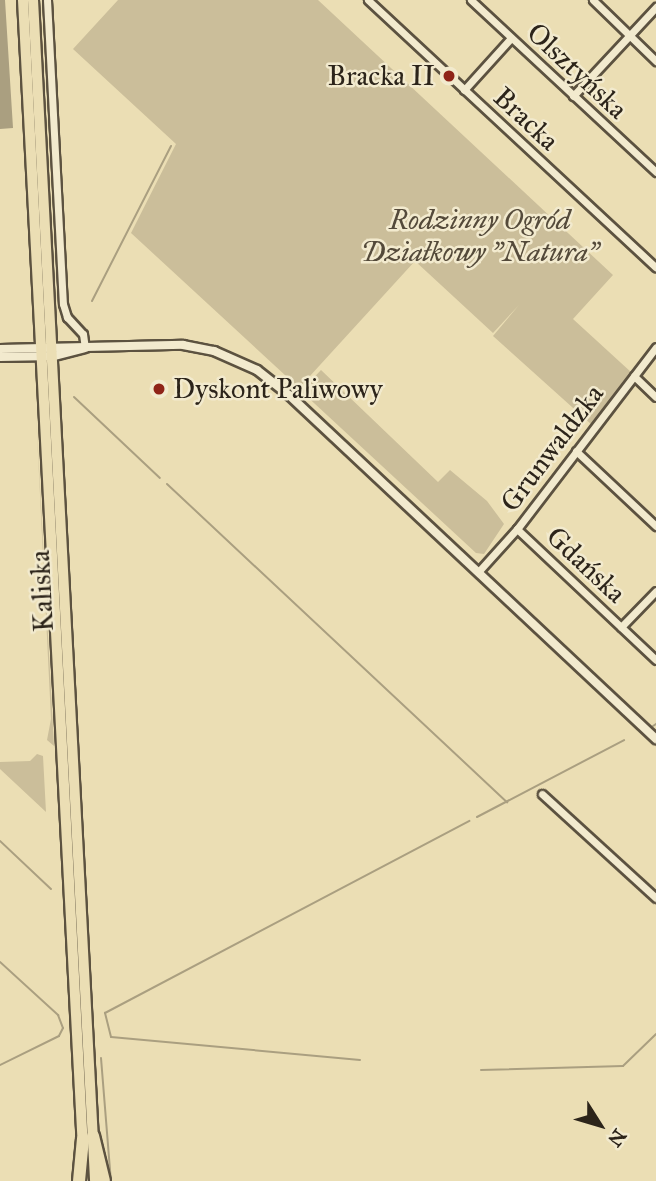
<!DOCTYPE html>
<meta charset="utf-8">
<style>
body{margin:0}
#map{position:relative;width:656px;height:1181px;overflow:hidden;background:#ebdeb4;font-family:"IM FELL Great Primer",serif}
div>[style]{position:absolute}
.green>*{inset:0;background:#cbbe9a}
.water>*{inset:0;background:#aa9f80}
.stream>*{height:2px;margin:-1px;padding:0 1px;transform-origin:1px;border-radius:1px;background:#aa9f80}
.roads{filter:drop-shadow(2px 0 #5c5240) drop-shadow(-2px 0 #5c5240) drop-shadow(0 2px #5c5240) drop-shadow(0 -2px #5c5240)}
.minor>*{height:7px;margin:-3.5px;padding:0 3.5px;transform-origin:3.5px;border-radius:3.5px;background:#f2eace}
.tertiary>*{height:8px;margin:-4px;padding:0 4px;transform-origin:4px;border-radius:4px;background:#f2eace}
.primary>*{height:10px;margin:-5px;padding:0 5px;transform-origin:5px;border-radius:5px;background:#ebdeb4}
.motorway>*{height:12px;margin:-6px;padding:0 6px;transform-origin:6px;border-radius:6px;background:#ebdeb4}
.dots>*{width:19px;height:19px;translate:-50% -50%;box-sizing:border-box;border:4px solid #f2eace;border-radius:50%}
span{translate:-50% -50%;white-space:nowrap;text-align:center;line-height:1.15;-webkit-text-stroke:5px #f2eace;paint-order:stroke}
.street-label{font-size:28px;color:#2c241a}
.poi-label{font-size:28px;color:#2c241a}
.right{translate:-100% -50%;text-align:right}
.left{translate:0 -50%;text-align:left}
.park-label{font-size:28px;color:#544a3a;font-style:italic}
.north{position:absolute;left:565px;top:1090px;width:70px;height:70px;-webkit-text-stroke:5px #f2eace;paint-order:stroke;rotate:127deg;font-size:19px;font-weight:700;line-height:28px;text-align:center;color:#2c241a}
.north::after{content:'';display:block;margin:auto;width:24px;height:32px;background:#2c241a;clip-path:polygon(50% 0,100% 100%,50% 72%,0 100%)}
</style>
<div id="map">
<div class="green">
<div style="clip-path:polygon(118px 0,318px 0,613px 275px,573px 319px,632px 373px,592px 425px,493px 336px,519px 305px,493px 333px,415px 261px,299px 388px,131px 233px,176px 144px,73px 49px)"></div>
<div style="clip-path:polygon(321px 370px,438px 482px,450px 470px,487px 501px,504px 524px,484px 554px,476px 553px,301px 391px)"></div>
<div style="clip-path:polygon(36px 413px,54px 746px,47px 740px,51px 719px)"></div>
<div style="clip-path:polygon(37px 754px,43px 756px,46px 812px,0 769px,0 762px,30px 761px)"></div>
</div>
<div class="water">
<div style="clip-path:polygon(0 0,5px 0,13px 128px,0 129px)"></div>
</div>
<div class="stream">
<div style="left:92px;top:301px;width:174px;rotate:-63deg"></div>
<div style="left:74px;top:397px;width:118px;rotate:43.3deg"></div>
<div style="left:167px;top:484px;width:466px;rotate:43.1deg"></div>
<div style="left:653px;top:726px;width:4px;rotate:-34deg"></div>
<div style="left:477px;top:817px;width:166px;rotate:-27.6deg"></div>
<div style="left:0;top:841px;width:70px;rotate:43.3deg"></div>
<div style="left:0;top:962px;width:79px;rotate:42.4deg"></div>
<div style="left:58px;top:1015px;width:14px;rotate:69deg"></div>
<div style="left:63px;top:1028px;width:9px;rotate:117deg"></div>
<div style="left:59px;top:1036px;width:66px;rotate:153.8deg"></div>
<div style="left:101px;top:1058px;width:123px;rotate:85.4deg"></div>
<div style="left:360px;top:1060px;width:250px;rotate:-174.7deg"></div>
<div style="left:111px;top:1037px;width:25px;rotate:-104deg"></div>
<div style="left:105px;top:1013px;width:412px;rotate:-27.8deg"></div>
<div style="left:481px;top:1070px;width:142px;rotate:-1.6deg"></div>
<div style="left:623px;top:1066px;width:46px;rotate:-44.1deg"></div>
</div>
<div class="roads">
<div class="minor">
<div style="left:47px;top:0;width:304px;rotate:87deg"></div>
<div style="left:63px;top:304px;width:14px;rotate:73deg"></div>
<div style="left:67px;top:317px;width:23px;rotate:47deg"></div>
<div style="left:83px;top:334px;width:14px;rotate:82deg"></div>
<div style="left:368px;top:0;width:393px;rotate:42.9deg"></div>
<div style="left:471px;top:0;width:253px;rotate:42.9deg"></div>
<div style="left:593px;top:0;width:88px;rotate:44.1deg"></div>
<div style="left:464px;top:90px;width:70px;rotate:-47.9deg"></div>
<div style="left:573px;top:96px;width:122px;rotate:-47deg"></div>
<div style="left:634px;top:376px;width:30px;rotate:44deg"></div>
<div style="left:576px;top:451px;width:110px;rotate:43.2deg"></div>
<div style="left:517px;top:529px;width:191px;rotate:43.3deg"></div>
<div style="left:479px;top:571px;width:57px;rotate:-47.9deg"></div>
<div style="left:517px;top:529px;width:229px;rotate:-52.6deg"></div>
<div style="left:621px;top:627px;width:50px;rotate:-45.8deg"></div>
<div style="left:542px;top:794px;width:154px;rotate:42.4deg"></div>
</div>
<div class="tertiary">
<div style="left:0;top:349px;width:183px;rotate:-1.3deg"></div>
<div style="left:183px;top:345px;width:32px;rotate:11deg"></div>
<div style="left:214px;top:351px;width:47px;rotate:23.8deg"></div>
<div style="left:257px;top:370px;width:42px;rotate:38.2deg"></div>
<div style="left:290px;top:396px;width:502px;rotate:43.14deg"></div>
<div style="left:0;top:357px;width:54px;rotate:-1.1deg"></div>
<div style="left:54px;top:356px;width:30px;rotate:-14deg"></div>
</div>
<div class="primary">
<div style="left:23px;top:0;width:1149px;rotate:87.01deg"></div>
<div style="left:33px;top:0;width:1183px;rotate:86.99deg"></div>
</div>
<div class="motorway">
<div style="left:93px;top:1136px;width:46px;rotate:76.3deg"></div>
<div style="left:79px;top:1181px;width:42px;rotate:-84.6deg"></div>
</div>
</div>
<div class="dots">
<div style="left:449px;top:76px;background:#8f2418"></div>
<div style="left:159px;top:389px;background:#8f2418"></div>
</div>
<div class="street-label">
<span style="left:577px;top:71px;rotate:43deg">Olsztyńska</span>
<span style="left:526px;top:119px;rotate:43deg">Bracka</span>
<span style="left:552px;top:448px;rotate:-53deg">Grunwaldzka</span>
<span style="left:586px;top:565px;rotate:43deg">Gdańska</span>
<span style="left:42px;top:591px;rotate:-93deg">Kaliska</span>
</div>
<div class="poi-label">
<span class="right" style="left:435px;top:76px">Bracka II</span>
<span class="left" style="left:173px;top:389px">Dyskont Paliwowy</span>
</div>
<div class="park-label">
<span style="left:480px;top:236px">Rodzinny Ogród<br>Działkowy "Natura"</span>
</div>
<div class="north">N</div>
</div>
